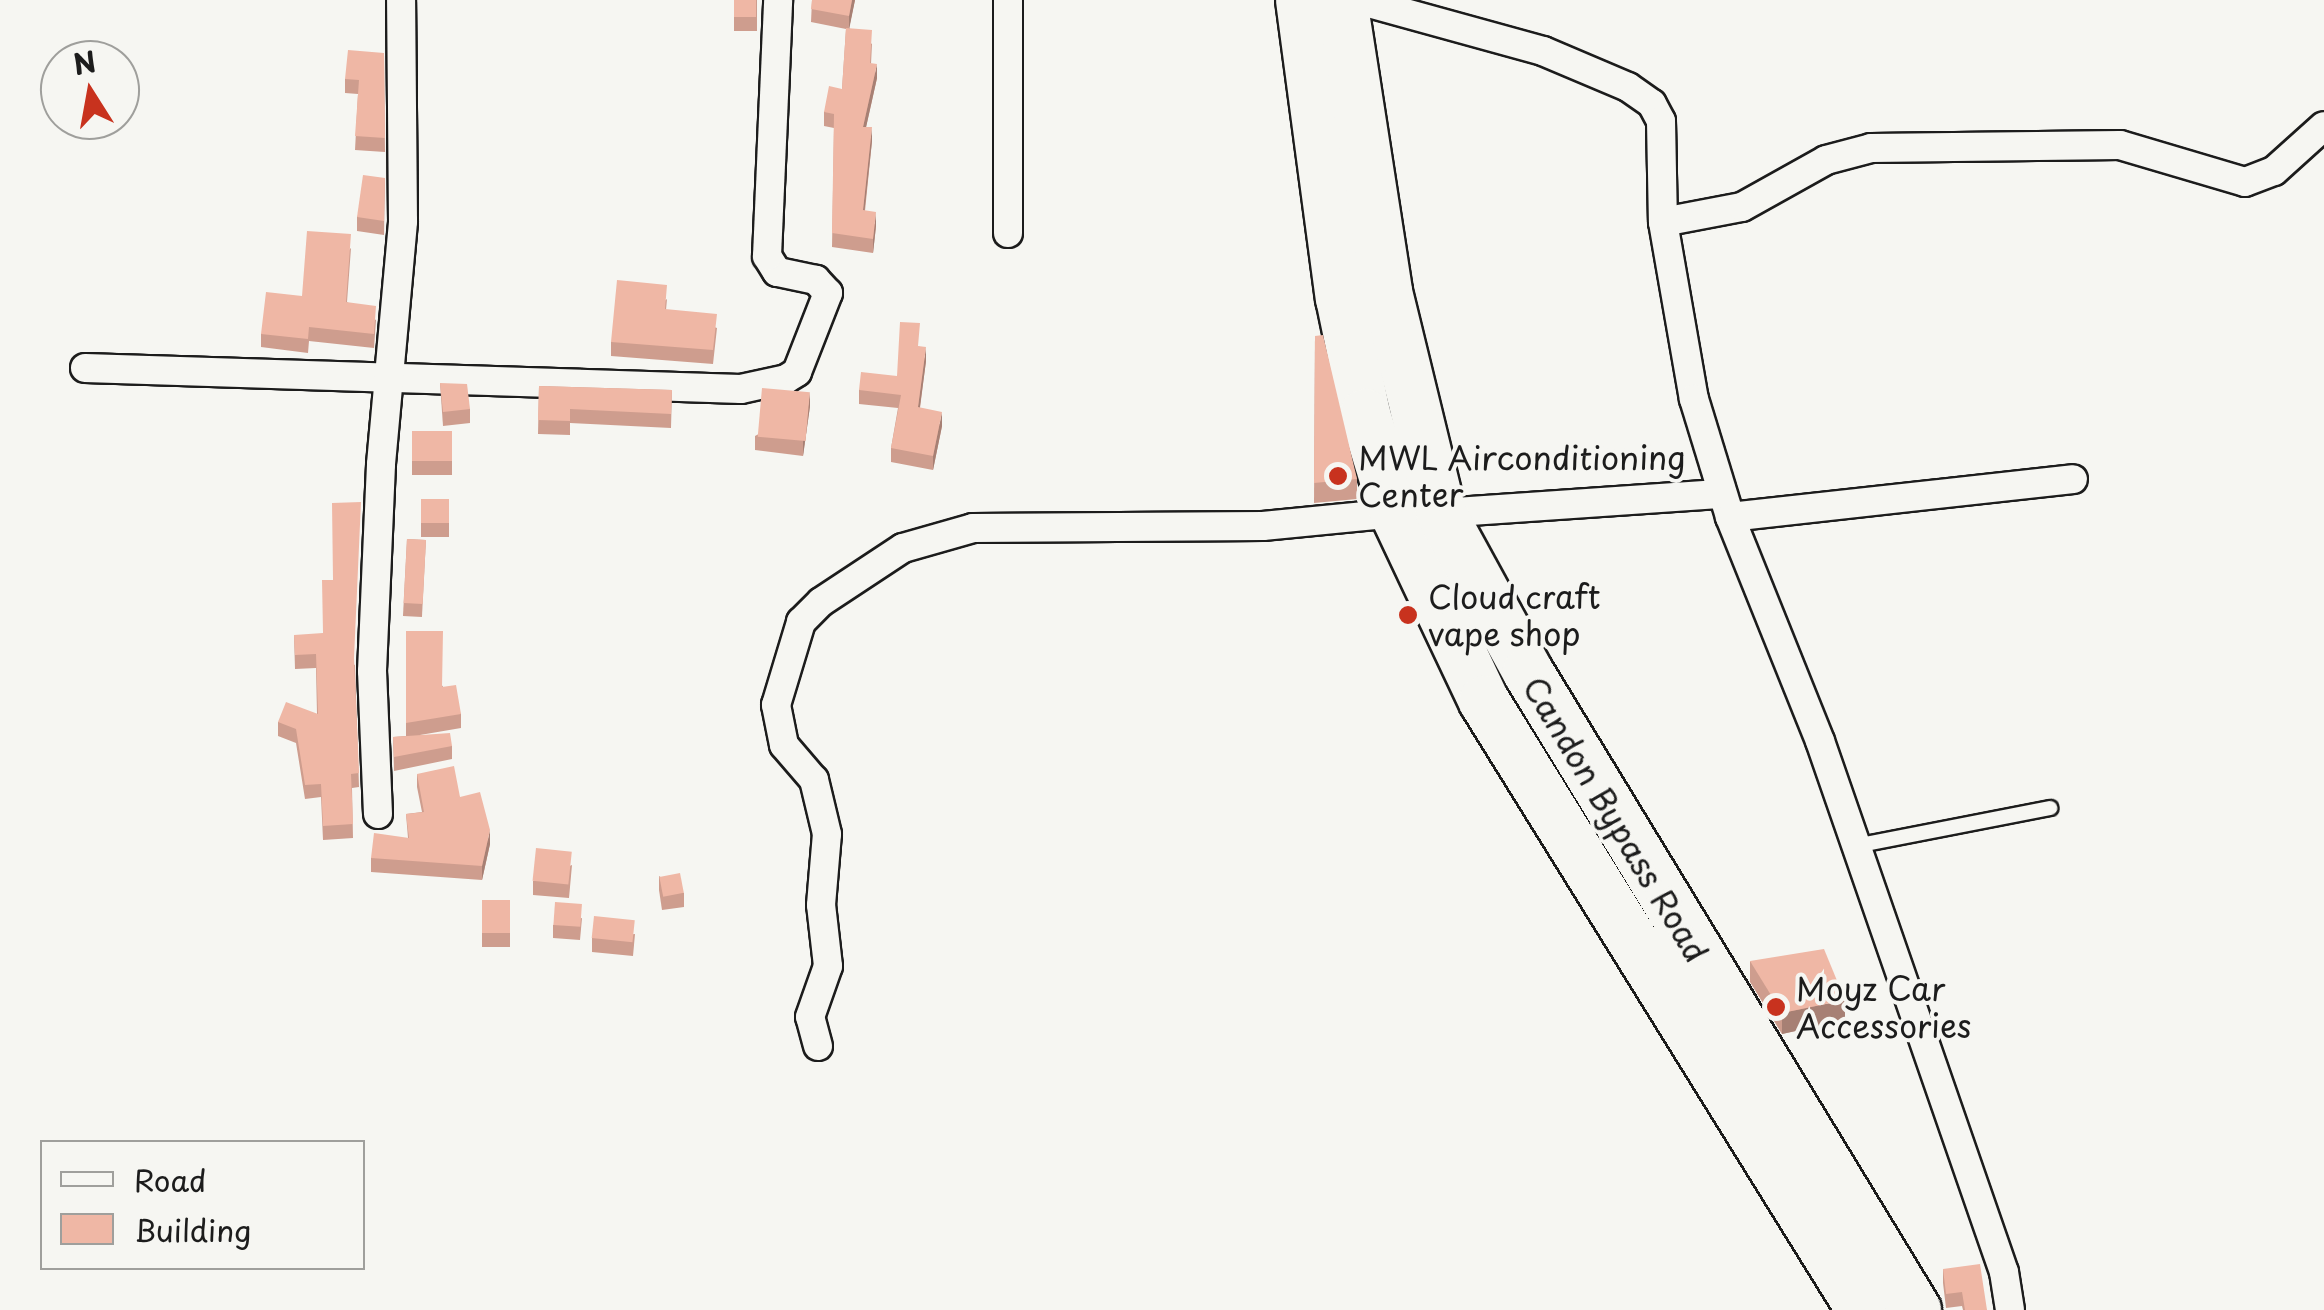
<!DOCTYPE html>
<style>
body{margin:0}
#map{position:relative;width:2324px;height:1310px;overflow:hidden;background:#f6f6f2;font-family:"Playpen Sans",sans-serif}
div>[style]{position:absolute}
.roads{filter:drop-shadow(2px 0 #1c1c1c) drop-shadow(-2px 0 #1c1c1c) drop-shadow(0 2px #1c1c1c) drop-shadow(0 -2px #1c1c1c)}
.lane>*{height:14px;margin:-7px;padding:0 7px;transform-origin:7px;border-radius:7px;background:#f6f6f2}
.street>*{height:28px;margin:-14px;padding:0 14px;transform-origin:14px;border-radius:14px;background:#f6f6f2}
.highway>*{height:50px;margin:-25px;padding:0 25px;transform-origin:25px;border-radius:25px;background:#f6f6f2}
.wall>*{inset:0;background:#ce9d8e;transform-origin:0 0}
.shaded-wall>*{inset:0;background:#a78074}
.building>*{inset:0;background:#efb7a5;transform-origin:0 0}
.dots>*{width:28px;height:28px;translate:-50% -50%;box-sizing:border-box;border:5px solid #f6f6f2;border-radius:50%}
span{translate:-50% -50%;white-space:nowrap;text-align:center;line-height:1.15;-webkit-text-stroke:8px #f6f6f2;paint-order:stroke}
.poi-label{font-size:32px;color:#1c1c1c}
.left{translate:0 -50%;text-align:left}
.street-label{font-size:32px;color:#1c1c1c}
.legend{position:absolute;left:40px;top:1140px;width:325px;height:130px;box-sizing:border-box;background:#f6f6f2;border:2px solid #9f9f9c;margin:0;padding:12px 18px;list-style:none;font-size:30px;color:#1c1c1c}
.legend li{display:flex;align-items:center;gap:20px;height:50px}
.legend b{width:50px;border:2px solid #9f9f9c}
.north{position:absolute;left:40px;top:40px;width:100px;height:100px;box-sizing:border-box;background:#f6f6f2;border:2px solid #9f9f9c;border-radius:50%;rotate:349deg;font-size:28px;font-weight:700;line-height:40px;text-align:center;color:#1c1c1c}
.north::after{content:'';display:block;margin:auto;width:35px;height:45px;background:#c8321e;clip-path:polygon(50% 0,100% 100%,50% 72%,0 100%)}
</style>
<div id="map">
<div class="roads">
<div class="lane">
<div style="left:1855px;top:846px;width:199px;rotate:-11deg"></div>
</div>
<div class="street">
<div style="left:1358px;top:0;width:192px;rotate:15.4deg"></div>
<div style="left:1543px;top:51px;width:92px;rotate:23deg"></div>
<div style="left:1628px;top:87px;width:29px;rotate:35deg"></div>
<div style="left:1652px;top:104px;width:19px;rotate:62deg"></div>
<div style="left:1661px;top:121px;width:101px;rotate:88.9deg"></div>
<div style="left:1663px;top:222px;width:180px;rotate:80.1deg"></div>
<div style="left:1694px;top:399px;width:123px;rotate:73deg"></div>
<div style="left:1730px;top:517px;width:241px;rotate:68.1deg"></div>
<div style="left:1820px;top:741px;width:562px;rotate:70.89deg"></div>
<div style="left:2004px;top:1272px;width:38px;rotate:81deg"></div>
<div style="left:1663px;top:222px;width:80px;rotate:-10.8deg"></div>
<div style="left:1742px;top:207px;width:96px;rotate:-29.2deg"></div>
<div style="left:1826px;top:160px;width:47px;rotate:-14.9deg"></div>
<div style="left:1871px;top:148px;width:249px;rotate:-0.7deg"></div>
<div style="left:2120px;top:145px;width:130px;rotate:16.5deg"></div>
<div style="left:2245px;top:182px;width:31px;rotate:-21deg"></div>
<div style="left:2274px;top:171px;width:67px;rotate:-42deg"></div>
<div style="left:1008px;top:233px;width:233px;rotate:-90deg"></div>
<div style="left:85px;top:368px;width:656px;rotate:1.83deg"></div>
<div style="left:741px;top:389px;width:46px;rotate:-12.5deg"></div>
<div style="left:786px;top:379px;width:13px;rotate:-32deg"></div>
<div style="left:797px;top:372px;width:85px;rotate:-68.6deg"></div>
<div style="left:828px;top:293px;width:18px;rotate:-133deg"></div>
<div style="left:816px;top:280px;width:40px;rotate:-168deg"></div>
<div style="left:777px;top:272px;width:19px;rotate:-122deg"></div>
<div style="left:767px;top:256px;width:256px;rotate:-87.5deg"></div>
<div style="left:1441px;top:513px;width:282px;rotate:-3.9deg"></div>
<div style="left:1730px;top:517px;width:345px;rotate:-6.3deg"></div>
<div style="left:378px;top:814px;width:143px;rotate:-92.4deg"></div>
<div style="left:372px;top:671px;width:207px;rotate:-87.5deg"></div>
<div style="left:381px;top:464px;width:244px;rotate:-84.8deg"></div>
<div style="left:403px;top:221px;width:221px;rotate:-90.5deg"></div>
<div style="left:818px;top:1046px;width:30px;rotate:-105deg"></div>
<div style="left:810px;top:1017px;width:54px;rotate:-70.6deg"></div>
<div style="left:828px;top:966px;width:61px;rotate:-96.5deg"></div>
<div style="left:821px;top:905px;width:71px;rotate:-85.2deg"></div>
<div style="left:827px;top:834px;width:56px;rotate:-103.5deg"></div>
<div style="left:814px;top:780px;width:46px;rotate:-130.6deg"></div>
<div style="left:784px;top:745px;width:41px;rotate:-101.3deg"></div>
<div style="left:776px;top:705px;width:87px;rotate:-73.2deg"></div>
<div style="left:801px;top:622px;width:28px;rotate:-45deg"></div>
<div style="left:821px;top:602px;width:98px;rotate:-33.4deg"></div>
<div style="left:903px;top:548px;width:73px;rotate:-15.9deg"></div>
<div style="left:973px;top:528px;width:290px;rotate:-0.4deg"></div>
<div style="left:1263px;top:526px;width:133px;rotate:-5.6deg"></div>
</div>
<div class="highway">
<div style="left:1301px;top:0;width:301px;rotate:82.4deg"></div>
<div style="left:1341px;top:298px;width:118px;rotate:78.3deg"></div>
<div style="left:1365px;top:414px;width:103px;rotate:73.1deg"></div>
<div style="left:1395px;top:513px;width:208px;rotate:64.7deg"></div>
<div style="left:1484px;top:701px;width:717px;rotate:58.17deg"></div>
<div style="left:1342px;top:0;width:295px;rotate:81.2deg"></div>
<div style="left:1387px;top:292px;width:228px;rotate:76.3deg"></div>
<div style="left:1441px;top:513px;width:181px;rotate:61.3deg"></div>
<div style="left:1528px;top:672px;width:747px;rotate:58.69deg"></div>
</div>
</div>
<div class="wall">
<div style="left:734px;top:0;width:23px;height:31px"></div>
<div style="clip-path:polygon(812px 0,855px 0,849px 28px,872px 44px,871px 64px,877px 78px,866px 127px,872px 141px,865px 211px,876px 226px,873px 253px,832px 247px,834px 128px,824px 126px,824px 112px,842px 89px,846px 29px,811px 22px)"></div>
<div style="clip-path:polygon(384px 53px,385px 152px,355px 150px,358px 94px,345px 93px,345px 79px)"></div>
<div style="clip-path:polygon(385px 178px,384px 235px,357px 231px,357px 217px)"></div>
<div style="clip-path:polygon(351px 248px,347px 302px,376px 320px,374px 348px,309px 341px,308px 353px,261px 347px,261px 334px,302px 296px)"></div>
<div style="clip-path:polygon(667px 299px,666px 310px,717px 328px,713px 364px,611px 356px,611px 342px)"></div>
<div style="clip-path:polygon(1315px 336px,1357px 479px,1357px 499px,1314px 503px)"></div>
<div style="clip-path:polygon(919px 346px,926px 361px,920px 408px,942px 426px,933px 470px,891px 462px,891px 448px,898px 408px,859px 404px,859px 390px,897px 376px)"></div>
<div style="clip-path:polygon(440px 383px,470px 409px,470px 423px,443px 426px)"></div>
<div style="clip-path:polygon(539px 386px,672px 390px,671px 428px,570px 423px,570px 435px,538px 434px)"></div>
<div style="clip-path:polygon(810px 406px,803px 456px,755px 450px,755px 436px)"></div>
<div style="left:412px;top:431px;width:40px;height:44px"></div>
<div style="left:421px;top:499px;width:28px;height:38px"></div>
<div style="left:407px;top:539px;width:19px;height:77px;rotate:3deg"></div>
<div style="clip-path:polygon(406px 631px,461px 714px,461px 728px,420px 735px,452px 746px,452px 759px,394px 771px,393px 737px,406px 736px)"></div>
<div style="clip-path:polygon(294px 635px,355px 665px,359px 787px,352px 788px,353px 838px,323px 840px,321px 797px,305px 799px,296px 743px,278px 736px,278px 722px,317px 714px,316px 668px,295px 669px)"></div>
<div style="clip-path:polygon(417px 774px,460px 797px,490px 844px,482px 880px,371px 872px,371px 858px,408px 838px,406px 814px,422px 812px,417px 787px)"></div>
<div style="clip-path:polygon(572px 865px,569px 898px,533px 895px,533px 881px)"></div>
<div style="clip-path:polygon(659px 876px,684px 893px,684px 907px,662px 910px,659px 890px)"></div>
<div style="left:482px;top:900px;width:28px;height:47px"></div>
<div style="clip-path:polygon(582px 918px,580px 940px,553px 938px,553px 925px)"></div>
<div style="clip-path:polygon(635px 934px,633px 956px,592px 952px,592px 938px)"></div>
<div style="clip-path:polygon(1750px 961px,1845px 1020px,1782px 1034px,1750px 982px)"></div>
<div style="clip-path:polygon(1943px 1269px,1987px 1310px,1963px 1310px,1962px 1306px,1946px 1308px,1943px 1283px)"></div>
</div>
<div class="shaded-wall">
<div style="clip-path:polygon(852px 0,855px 0,849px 30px,849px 16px)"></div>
<div style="clip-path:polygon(877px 64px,877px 78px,863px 141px,863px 127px)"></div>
<div style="clip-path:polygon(872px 127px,872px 141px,863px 224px,863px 210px)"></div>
<div style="clip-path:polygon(876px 212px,876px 226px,873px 253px,873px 239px)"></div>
<div style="clip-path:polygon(926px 347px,926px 361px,918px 421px,918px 407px)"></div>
<div style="clip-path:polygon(810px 392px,810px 406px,803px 456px,803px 442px)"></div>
<div style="clip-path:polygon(942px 412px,942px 426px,933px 470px,933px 456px)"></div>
<div style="clip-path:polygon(490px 830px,490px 844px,482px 880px,482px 866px)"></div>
<div style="clip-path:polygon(1845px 1000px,1845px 1020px,1782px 1034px,1782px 1013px)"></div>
</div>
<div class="building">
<div style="left:734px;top:0;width:22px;height:17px"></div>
<div style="clip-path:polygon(812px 0,852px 0,849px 16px,811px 9px)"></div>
<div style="clip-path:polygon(846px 28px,872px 30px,870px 63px,877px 64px,863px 127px,872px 127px,863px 210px,876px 212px,873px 239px,832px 233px,834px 114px,824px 112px,829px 86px,842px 89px)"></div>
<div style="clip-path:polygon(348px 50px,384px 53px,385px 138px,355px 136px,359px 80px,345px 79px)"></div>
<div style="clip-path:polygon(363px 175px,385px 178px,384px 221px,357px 217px)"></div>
<div style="clip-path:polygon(307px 231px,351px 234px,346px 302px,376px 306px,374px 334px,309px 327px,308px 339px,261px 334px,266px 292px,302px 296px)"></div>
<div style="clip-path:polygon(617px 280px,667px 285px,665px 309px,717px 314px,713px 350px,611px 342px)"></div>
<div style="clip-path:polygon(900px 322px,920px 323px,918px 346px,926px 347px,918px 407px,942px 412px,933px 456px,891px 448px,901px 395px,859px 390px,861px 372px,897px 376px)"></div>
<div style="clip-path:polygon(1323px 335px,1357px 479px,1314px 483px,1315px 336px)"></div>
<div style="clip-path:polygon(440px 383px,467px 384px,470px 409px,443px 412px)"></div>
<div style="clip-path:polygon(539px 386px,672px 390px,671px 414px,570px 409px,570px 421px,538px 420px)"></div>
<div style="left:762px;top:388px;width:48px;height:49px;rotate:5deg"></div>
<div style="left:412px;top:431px;width:40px;height:30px"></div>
<div style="left:421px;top:499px;width:28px;height:24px"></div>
<div style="clip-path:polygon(361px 502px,354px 658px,359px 773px,351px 774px,353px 824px,323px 826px,321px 784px,305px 785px,296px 729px,278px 722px,286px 702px,318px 714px,316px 654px,295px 655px,294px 635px,323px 633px,322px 580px,333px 580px,332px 503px)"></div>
<div style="left:407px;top:539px;width:19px;height:64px;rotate:3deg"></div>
<div style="clip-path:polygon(406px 631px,443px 631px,442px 687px,456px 685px,461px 714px,406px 723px)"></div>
<div style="clip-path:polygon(450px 733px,452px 746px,394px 757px,393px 737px)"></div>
<div style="clip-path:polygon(454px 766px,460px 797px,480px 792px,490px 830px,482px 866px,371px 858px,374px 833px,409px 838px,406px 814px,424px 812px,417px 774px)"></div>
<div style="left:536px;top:848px;width:36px;height:33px;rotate:6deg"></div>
<div style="left:680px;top:873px;width:20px;height:21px;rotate:79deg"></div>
<div style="left:482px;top:900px;width:28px;height:33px"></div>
<div style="left:555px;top:902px;width:27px;height:23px;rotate:4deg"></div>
<div style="left:594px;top:916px;width:41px;height:22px;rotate:6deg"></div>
<div style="clip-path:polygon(1824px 949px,1845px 1000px,1782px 1013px,1750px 961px)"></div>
<div style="clip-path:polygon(1980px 1264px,1987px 1310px,1965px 1310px,1962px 1292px,1946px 1294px,1943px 1269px)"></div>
</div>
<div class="dots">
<div style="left:1338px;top:476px;background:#c8321e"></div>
<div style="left:1408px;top:615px;background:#c8321e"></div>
<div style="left:1776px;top:1007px;background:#c8321e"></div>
</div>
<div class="poi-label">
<span class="left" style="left:1358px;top:476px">MWL Airconditioning<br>Center</span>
<span class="left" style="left:1428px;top:615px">Cloud craft<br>vape shop</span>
<span class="left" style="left:1796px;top:1007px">Moyz Car<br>Accessories</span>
</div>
<div class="street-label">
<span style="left:1616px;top:819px;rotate:59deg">Candon Bypass Road</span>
</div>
<ul class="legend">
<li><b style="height:12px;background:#f6f6f2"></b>Road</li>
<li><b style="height:28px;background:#efb7a5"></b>Building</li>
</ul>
<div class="north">N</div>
</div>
